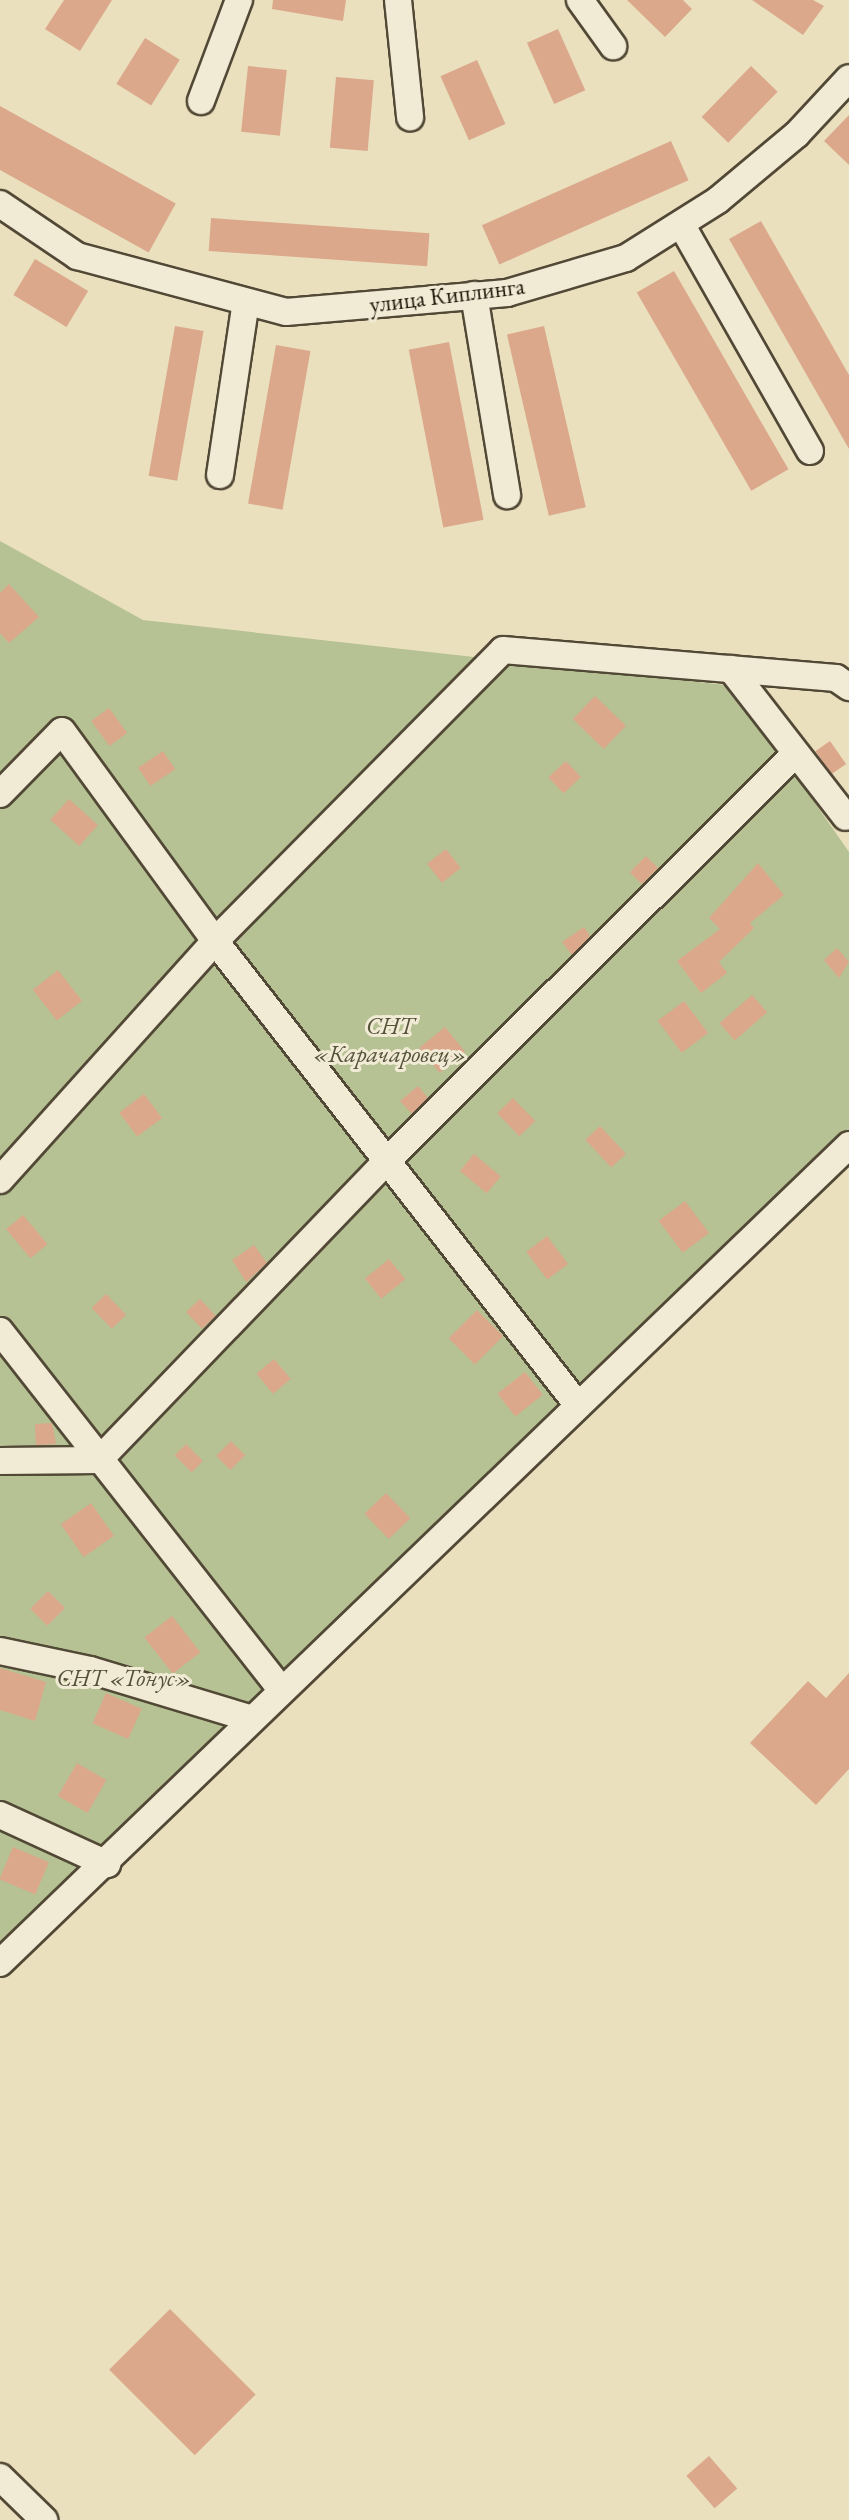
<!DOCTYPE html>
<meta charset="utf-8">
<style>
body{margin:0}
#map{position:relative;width:849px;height:2520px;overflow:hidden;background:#eae0be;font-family:"EB Garamond",serif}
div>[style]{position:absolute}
.green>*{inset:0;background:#b6c293}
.building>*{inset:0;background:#dba88b;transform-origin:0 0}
.roads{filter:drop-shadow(2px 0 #524836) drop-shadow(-2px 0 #524836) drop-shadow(0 2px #524836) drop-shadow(0 -2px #524836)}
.minor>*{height:26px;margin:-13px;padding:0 13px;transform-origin:13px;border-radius:13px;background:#f1ebd5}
span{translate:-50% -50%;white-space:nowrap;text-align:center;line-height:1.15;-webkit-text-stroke:6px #f1ebd5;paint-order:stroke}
.street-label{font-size:24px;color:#201508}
.park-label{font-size:24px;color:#545239;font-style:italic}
</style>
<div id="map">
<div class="green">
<div style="clip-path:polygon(0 541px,143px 620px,734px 686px,849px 852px,849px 1131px,293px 1690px,0 1971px)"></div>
</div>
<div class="building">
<div style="clip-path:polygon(64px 0,112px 0,80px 51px,45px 29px)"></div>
<div style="clip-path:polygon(273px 0,346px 0,343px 21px,272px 9px)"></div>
<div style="clip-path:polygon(627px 0,683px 0,692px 9px,665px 37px)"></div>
<div style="clip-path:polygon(752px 0,813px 0,824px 6px,803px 35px)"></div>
<div style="left:558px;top:29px;width:67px;height:34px;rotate:66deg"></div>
<div style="left:145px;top:38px;width:41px;height:54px;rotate:32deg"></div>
<div style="left:477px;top:60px;width:70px;height:40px;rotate:66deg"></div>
<div style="left:248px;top:66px;width:39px;height:66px;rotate:6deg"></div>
<div style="left:751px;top:66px;width:37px;height:71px;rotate:44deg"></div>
<div style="left:336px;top:77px;width:38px;height:71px;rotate:5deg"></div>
<div style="left:0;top:106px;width:201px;height:56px;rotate:29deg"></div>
<div style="clip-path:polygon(849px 115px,849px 165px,824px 141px)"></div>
<div style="left:671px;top:141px;width:43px;height:207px;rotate:66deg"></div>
<div style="left:211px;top:218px;width:219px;height:33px;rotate:4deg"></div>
<div style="clip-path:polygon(761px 221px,849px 375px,849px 449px,729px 239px)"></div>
<div style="left:35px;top:259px;width:62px;height:42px;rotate:31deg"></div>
<div style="left:674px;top:271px;width:229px;height:43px;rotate:60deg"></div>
<div style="left:175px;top:326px;width:29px;height:152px;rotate:10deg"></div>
<div style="left:544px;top:326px;width:186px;height:38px;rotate:77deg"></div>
<div style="left:449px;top:342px;width:181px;height:41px;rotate:79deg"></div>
<div style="left:276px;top:345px;width:35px;height:161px;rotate:10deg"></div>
<div style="clip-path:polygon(9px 584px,39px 617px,9px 643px,0 633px,0 593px)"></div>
<div style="left:595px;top:696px;width:43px;height:32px;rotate:44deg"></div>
<div style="left:109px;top:708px;width:31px;height:22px;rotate:54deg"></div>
<div style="left:830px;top:741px;width:28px;height:18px;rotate:55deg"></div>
<div style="left:163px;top:751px;width:22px;height:30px;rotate:56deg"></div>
<div style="left:566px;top:761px;width:22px;height:24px;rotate:47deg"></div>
<div style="left:69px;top:799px;width:39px;height:28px;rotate:42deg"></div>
<div style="left:446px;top:849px;width:24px;height:24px;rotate:52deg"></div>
<div style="left:646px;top:856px;width:17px;height:23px;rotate:45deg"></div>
<div style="clip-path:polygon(758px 863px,784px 895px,750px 923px,754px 928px,719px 962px,727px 973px,701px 993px,677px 961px,720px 929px,709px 918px)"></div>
<div style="clip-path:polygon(584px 927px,590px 936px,572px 955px,562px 942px)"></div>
<div style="clip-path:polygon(837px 948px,849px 962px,839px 978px,824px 960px)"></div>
<div style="left:58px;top:970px;width:39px;height:32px;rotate:52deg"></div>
<div style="left:752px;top:995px;width:23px;height:43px;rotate:49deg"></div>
<div style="left:684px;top:1001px;width:40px;height:33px;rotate:53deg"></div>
<div style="left:445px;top:1027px;width:32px;height:33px;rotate:51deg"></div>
<div style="clip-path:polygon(418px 1086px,428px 1098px,412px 1114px,400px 1101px)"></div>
<div style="left:144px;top:1094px;width:30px;height:31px;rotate:53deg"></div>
<div style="left:513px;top:1098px;width:32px;height:22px;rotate:46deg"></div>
<div style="left:600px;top:1126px;width:38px;height:20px;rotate:47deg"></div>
<div style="left:474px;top:1154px;width:35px;height:22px;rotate:40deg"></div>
<div style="left:685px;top:1201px;width:40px;height:33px;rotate:53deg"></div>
<div style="left:23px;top:1215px;width:38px;height:22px;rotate:50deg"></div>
<div style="left:547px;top:1236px;width:35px;height:26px;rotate:53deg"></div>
<div style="clip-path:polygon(254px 1245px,267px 1263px,246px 1282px,232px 1260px)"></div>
<div style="left:389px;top:1259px;width:26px;height:31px;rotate:51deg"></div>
<div style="left:106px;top:1294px;width:29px;height:20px;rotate:46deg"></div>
<div style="left:200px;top:1299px;width:23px;height:19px;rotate:47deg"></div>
<div style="left:477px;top:1310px;width:37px;height:40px;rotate:45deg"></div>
<div style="left:274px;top:1359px;width:26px;height:23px;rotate:50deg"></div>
<div style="left:525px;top:1372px;width:29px;height:35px;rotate:52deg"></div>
<div style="clip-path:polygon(52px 1423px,56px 1444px,36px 1445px,35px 1424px)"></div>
<div style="left:231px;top:1441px;width:20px;height:21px;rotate:45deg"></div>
<div style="left:186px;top:1444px;width:24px;height:16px;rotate:45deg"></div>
<div style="left:386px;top:1493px;width:35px;height:30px;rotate:46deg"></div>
<div style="left:91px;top:1503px;width:40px;height:37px;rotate:55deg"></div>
<div style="left:48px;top:1591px;width:24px;height:25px;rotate:45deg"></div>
<div style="left:172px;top:1616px;width:46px;height:35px;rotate:52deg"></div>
<div style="clip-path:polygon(0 1668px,46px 1682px,35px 1721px,0 1710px)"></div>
<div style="clip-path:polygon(849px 1673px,849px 1769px,816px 1805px,750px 1743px,808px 1681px,826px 1698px)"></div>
<div style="left:106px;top:1693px;width:39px;height:33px;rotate:24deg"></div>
<div style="left:77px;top:1763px;width:34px;height:38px;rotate:30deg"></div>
<div style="left:13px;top:1847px;width:39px;height:35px;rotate:23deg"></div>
<div style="left:170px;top:2309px;width:121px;height:86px;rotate:45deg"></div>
<div style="left:709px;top:2456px;width:43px;height:30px;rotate:49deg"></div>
</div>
<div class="roads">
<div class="minor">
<div style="left:398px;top:0;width:118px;rotate:84.1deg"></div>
<div style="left:580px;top:0;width:57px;rotate:54.3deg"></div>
<div style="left:201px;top:101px;width:108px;rotate:-69.4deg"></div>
<div style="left:0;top:204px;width:93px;rotate:34deg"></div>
<div style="left:77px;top:256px;width:216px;rotate:15deg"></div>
<div style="left:286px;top:312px;width:222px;rotate:-4.9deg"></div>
<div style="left:507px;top:293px;width:124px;rotate:-16.4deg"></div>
<div style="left:626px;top:258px;width:109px;rotate:-32.2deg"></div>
<div style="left:718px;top:200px;width:103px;rotate:-39.9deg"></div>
<div style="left:797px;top:134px;width:76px;rotate:-47.1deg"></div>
<div style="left:681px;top:224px;width:261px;rotate:60.4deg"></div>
<div style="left:474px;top:295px;width:203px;rotate:80.6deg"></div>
<div style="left:220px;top:475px;width:175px;rotate:-81.5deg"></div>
<div style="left:731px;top:669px;width:187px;rotate:52.2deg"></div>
<div style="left:0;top:794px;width:88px;rotate:-45.5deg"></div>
<div style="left:62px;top:731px;width:260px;rotate:53.9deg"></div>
<div style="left:215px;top:941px;width:588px;rotate:51.98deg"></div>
<div style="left:0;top:1180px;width:321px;rotate:-48deg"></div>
<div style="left:215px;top:941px;width:409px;rotate:-45.3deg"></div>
<div style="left:503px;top:650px;width:334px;rotate:4.8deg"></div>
<div style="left:836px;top:678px;width:16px;rotate:35deg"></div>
<div style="left:0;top:1331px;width:454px;rotate:51.9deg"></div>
<div style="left:0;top:1461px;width:99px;rotate:-0.6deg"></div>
<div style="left:99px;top:1460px;width:417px;rotate:-46.1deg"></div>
<div style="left:388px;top:1160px;width:576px;rotate:-44.93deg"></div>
<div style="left:0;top:1651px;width:92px;rotate:11.9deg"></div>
<div style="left:90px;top:1670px;width:166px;rotate:16.8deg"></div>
<div style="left:0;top:1815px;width:118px;rotate:24.6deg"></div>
<div style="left:0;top:1963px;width:1179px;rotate:-43.93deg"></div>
<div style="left:0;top:2477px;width:62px;rotate:44.3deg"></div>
</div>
</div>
<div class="street-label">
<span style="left:447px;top:295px;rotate:-7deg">улица Киплинга</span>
</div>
<div class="park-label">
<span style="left:390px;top:1040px">СНТ<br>«Карачаровец»</span>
<span style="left:124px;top:1678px">СНТ «Тонус»</span>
</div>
</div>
